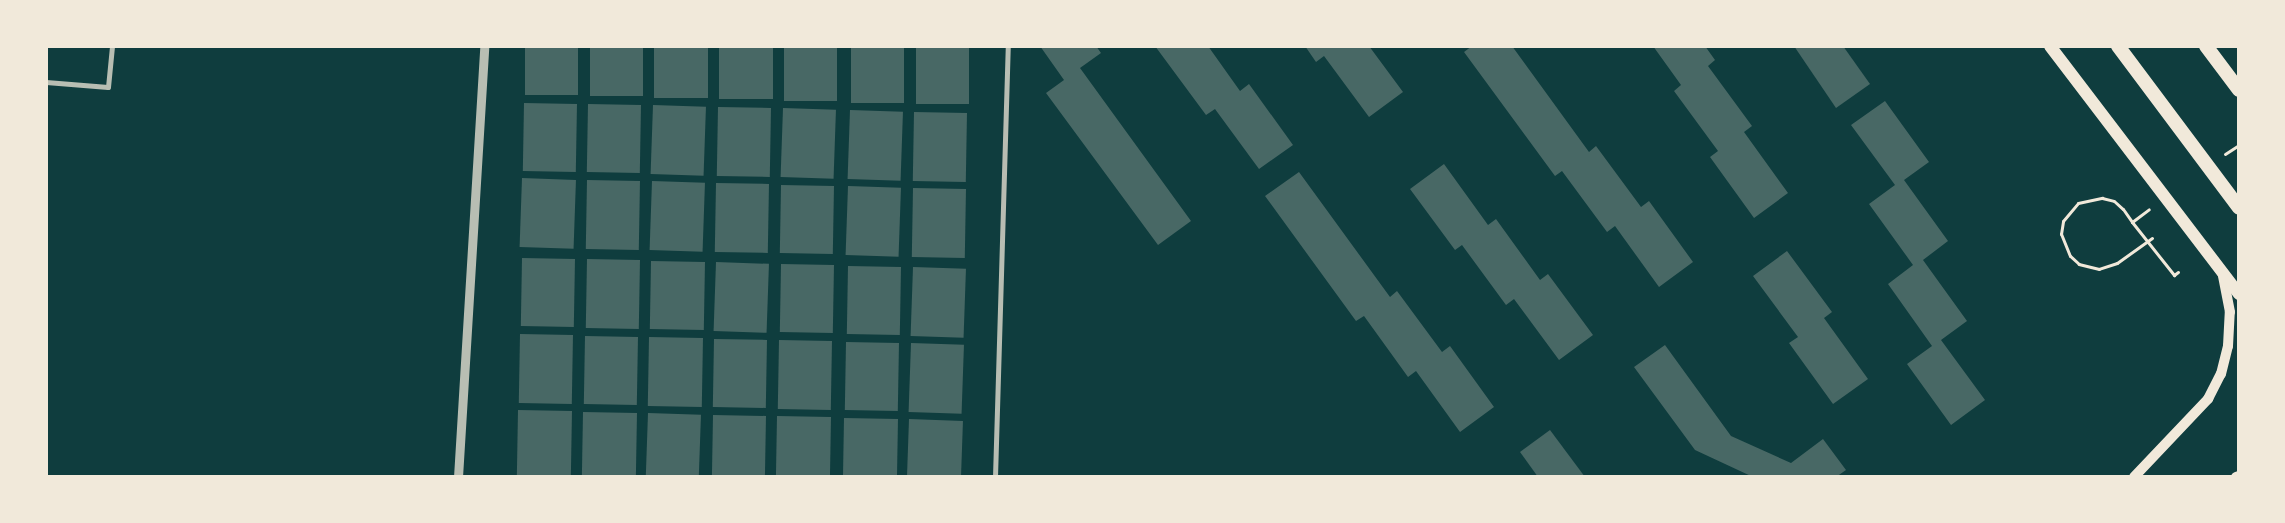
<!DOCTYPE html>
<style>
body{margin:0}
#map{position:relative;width:2285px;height:523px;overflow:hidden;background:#0f3d3e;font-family:Roboto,sans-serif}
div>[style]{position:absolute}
.building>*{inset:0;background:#486865;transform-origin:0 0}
.path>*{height:3px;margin:-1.5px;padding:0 1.5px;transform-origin:1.5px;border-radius:1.5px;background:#f1e9da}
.minor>*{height:5px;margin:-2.5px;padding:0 2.5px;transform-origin:2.5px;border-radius:2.5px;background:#b8beb3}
.tertiary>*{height:9px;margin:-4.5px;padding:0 4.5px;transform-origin:4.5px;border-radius:4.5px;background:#b8beb3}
.secondary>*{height:10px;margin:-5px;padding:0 5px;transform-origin:5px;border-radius:5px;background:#f1e9da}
.primary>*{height:12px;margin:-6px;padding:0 6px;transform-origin:6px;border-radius:6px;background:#f1e9da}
.trunk>*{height:14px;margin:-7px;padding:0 7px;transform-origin:7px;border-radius:7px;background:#f1e9da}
span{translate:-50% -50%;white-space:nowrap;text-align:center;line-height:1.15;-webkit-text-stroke:4px #f1e9da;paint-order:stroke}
.frame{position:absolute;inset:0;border:48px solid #f1e9da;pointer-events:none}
</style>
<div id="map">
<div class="building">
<div style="left:525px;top:46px;width:53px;height:49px"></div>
<div style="left:590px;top:46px;width:53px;height:50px"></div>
<div style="left:654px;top:46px;width:54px;height:52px"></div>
<div style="left:719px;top:46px;width:54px;height:53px"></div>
<div style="left:784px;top:46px;width:53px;height:55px"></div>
<div style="left:851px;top:46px;width:53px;height:57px"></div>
<div style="left:916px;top:46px;width:53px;height:58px"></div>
<div style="clip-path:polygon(1040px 46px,1096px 46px,1101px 53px,1080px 68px,1191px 221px,1158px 245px,1046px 93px,1064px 80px)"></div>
<div style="clip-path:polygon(1155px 46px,1208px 46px,1240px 91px,1249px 84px,1293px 145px,1259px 169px,1215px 109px,1206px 115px)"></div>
<div style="clip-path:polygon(1305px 46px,1369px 46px,1403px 92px,1369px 117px,1324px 56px,1316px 62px)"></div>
<div style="clip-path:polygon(1472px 46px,1512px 46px,1589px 152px,1596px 146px,1641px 207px,1649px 201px,1693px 262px,1659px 287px,1615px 226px,1607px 232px,1562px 171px,1555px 176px,1464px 52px)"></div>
<div style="clip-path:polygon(1653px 46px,1705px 46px,1715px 60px,1708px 66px,1752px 126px,1744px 132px,1788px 193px,1754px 218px,1710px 157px,1718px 151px,1674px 91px,1681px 85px)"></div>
<div style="clip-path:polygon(1794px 46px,1843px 46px,1870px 84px,1836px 108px)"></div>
<div style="clip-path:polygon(1885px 101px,1929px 162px,1904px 180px,1948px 241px,1923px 260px,1967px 321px,1941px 340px,1985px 400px,1951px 425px,1907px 364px,1932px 346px,1888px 284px,1913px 265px,1869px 204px,1895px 185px,1851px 125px)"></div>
<div style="left:524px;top:103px;width:53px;height:68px;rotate:1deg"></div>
<div style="left:588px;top:104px;width:53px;height:68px;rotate:1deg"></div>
<div style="left:653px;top:105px;width:53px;height:69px;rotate:2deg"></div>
<div style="left:718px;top:107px;width:53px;height:69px;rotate:1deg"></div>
<div style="left:783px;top:108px;width:53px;height:69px;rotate:2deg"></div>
<div style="left:850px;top:110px;width:53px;height:69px;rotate:2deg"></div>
<div style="left:914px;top:112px;width:53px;height:69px;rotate:1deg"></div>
<div style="clip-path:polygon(1444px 164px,1488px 225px,1496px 219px,1540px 280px,1548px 274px,1593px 335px,1559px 360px,1514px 299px,1506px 305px,1462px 245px,1455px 250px,1410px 189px)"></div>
<div style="clip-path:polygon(1299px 172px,1390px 297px,1397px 291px,1442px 352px,1450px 346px,1494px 407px,1460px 432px,1416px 371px,1408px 377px,1364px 316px,1356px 321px,1265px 196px)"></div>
<div style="left:522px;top:178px;width:54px;height:69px;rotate:2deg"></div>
<div style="left:587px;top:180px;width:53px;height:69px;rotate:1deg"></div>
<div style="left:652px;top:181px;width:53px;height:69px;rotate:2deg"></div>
<div style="left:716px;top:183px;width:53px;height:69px;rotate:1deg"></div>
<div style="left:781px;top:185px;width:53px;height:68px;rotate:1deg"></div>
<div style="left:848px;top:186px;width:53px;height:69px;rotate:2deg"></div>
<div style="left:913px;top:188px;width:53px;height:69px;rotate:1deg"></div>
<div style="clip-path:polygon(1787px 251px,1832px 312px,1824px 318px,1868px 379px,1833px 404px,1789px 343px,1798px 337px,1753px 276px)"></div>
<div style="left:522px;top:258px;width:53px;height:68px;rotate:1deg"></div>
<div style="left:587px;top:259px;width:53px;height:69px;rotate:1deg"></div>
<div style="left:651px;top:261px;width:54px;height:68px;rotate:1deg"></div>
<div style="left:716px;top:262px;width:53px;height:69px;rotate:2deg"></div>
<div style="left:781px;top:264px;width:53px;height:68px;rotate:1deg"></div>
<div style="left:848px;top:266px;width:53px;height:68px;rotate:1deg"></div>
<div style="left:913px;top:267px;width:53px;height:69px;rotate:2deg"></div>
<div style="left:520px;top:334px;width:53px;height:69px;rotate:1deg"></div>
<div style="left:585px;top:336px;width:53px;height:68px;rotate:1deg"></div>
<div style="left:649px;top:337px;width:54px;height:69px;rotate:1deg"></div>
<div style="left:714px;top:339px;width:53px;height:68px;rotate:1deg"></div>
<div style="left:779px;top:340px;width:53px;height:69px;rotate:1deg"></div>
<div style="left:846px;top:342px;width:53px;height:68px;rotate:1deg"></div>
<div style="left:911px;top:343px;width:53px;height:69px;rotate:2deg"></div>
<div style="clip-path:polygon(1665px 345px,1731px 436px,1791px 463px,1823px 439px,1846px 470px,1836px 477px,1753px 477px,1695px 450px,1634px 367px)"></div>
<div style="left:518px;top:410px;width:54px;height:67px;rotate:1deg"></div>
<div style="left:583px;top:412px;width:54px;height:65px;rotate:1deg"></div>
<div style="left:648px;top:413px;width:53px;height:64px;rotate:2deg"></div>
<div style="left:713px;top:415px;width:53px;height:62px;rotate:1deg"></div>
<div style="left:777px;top:416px;width:54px;height:61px;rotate:1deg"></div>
<div style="left:844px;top:418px;width:54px;height:59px;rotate:1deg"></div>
<div style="left:909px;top:419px;width:54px;height:58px;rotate:2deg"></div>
<div style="clip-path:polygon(1550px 430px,1585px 477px,1538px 477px,1520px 452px)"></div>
</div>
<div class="path">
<div style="left:2225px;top:154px;width:17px;rotate:-33deg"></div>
<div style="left:2132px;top:222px;width:21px;rotate:-37deg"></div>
<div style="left:2152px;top:238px;width:43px;rotate:144.5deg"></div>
<div style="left:2117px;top:263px;width:19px;rotate:162deg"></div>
<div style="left:2099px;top:269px;width:21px;rotate:-166deg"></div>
<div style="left:2079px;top:264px;width:12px;rotate:-138deg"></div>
<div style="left:2070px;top:256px;width:24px;rotate:-112deg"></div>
<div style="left:2061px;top:234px;width:13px;rotate:-81deg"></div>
<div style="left:2063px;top:221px;width:23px;rotate:-50deg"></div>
<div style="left:2078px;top:203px;width:25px;rotate:-12deg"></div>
<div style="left:2102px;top:198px;width:12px;rotate:14deg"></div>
<div style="left:2114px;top:201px;width:12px;rotate:42deg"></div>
<div style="left:2123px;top:209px;width:16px;rotate:55deg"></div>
<div style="left:2132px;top:222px;width:68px;rotate:51.6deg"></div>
<div style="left:2174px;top:275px;width:5px;rotate:-37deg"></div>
</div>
<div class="minor">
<div style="left:46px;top:82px;width:62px;rotate:4.6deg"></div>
<div style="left:108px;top:87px;width:41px;rotate:-84.4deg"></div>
<div style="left:995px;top:477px;width:431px;rotate:-88.3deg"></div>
</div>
<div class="tertiary">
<div style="left:458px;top:477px;width:432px;rotate:-86.5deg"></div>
</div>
<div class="secondary">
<div style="left:2134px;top:477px;width:108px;rotate:-46.5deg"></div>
<div style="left:2208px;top:399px;width:28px;rotate:-63deg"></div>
<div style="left:2221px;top:374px;width:29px;rotate:-76deg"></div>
<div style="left:2228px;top:346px;width:34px;rotate:-87deg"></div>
<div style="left:2230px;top:312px;width:38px;rotate:-101deg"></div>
<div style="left:2236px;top:477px;width:3px;rotate:-18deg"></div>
</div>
<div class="primary">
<div style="left:2050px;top:46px;width:312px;rotate:52.7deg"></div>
</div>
<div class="trunk">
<div style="left:2118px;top:46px;width:202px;rotate:53.2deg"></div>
<div style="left:2206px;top:46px;width:55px;rotate:53.1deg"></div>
</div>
<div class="frame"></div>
</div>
